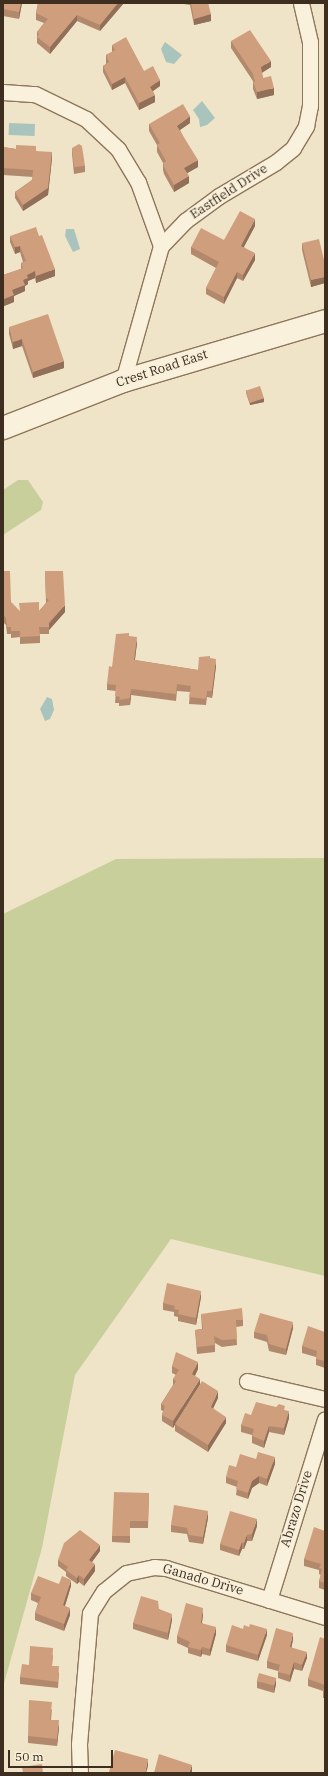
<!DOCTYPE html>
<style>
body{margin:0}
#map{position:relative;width:328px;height:1776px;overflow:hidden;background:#f0e4c8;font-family:"IBM Plex Serif",serif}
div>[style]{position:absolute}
.green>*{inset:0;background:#c9cf9b}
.water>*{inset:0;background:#a9c4bc;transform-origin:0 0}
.roads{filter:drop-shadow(1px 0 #8d765c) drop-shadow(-1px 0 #8d765c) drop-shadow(0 1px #8d765c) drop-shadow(0 -1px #8d765c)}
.street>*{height:15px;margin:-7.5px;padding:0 7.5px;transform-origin:7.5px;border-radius:7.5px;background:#faf1dc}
.secondary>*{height:22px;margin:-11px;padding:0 11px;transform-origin:11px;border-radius:11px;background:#faf1dc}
.wall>*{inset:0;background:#b2896c}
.shaded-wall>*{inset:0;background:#916f58}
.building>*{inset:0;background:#cf9f7d;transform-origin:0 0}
span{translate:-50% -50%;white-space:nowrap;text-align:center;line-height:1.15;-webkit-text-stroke:3px #f7eed8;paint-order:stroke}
.street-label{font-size:13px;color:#3d2e20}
.frame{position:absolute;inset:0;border:4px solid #3d2e20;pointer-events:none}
.scale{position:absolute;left:8px;top:1750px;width:105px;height:18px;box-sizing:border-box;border:2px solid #3d2e20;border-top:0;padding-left:5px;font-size:12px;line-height:14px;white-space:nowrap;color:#3d2e20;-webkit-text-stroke:3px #f7eed8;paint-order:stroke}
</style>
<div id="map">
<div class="green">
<div style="clip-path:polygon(18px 480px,28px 480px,43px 502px,41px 510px,3px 535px,3px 490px)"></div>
<div style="clip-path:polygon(325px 858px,325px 1276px,171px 1239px,75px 1375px,42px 1548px,3px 1687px,3px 914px,116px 859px)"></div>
</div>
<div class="water">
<div style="clip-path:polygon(165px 42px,182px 55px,174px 64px,166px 62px,161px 49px)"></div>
<div style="clip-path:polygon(202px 101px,215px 118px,207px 125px,200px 127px,199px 119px,193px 110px)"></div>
<div style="left:9px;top:123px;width:26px;height:12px;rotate:2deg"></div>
<div style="clip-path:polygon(66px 229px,74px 229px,80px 249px,73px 252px,65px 236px)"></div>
<div style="clip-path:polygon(47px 697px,52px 699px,54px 710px,50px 719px,45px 721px,40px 709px)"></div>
</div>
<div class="roads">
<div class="street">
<div style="left:3px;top:92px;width:32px;rotate:4deg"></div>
<div style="left:35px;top:94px;width:57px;rotate:26.1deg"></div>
<div style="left:86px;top:119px;width:44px;rotate:43.2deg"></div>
<div style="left:118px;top:149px;width:39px;rotate:59deg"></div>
<div style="left:138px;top:182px;width:68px;rotate:70.2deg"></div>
<div style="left:123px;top:381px;width:140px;rotate:-74.3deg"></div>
<div style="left:161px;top:246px;width:35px;rotate:-46deg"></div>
<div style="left:185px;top:221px;width:42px;rotate:-36.3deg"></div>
<div style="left:219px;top:196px;width:66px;rotate:-30.8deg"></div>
<div style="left:276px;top:162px;width:22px;rotate:-39deg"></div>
<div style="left:293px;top:148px;width:26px;rotate:-59deg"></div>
<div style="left:306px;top:126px;width:20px;rotate:-79deg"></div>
<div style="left:310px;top:106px;width:64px;rotate:-90deg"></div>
<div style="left:310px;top:42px;width:40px;rotate:-103deg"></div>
<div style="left:247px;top:1381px;width:80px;rotate:13deg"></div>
<div style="left:269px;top:1600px;width:189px;rotate:-72.8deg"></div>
<div style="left:80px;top:1773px;width:29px;rotate:-92deg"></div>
<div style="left:79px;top:1744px;width:131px;rotate:-85.2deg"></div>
<div style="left:90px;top:1613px;width:26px;rotate:-58deg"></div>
<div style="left:104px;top:1591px;width:28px;rotate:-39deg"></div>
<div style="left:126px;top:1573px;width:29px;rotate:-12deg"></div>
<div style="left:154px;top:1567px;width:12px;rotate:5deg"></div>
<div style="left:166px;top:1568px;width:166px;rotate:17.1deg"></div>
</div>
<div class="secondary">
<div style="left:3px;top:428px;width:129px;rotate:-21.4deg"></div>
<div style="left:123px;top:381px;width:211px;rotate:-16.5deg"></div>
</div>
</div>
<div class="wall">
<div style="clip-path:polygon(3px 3px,22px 3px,19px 19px,3px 16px)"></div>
<div style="clip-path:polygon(38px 3px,124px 3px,100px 31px,77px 21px,50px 54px,37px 43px,37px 32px,44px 23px,36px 20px,36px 13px)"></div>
<div style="clip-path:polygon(177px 3px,208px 3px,211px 21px,194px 25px,190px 5px)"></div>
<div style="clip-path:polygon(231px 41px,271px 67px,262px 73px,263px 78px,274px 95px,257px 99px,253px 89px,253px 81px,231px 48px)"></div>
<div style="clip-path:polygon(112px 45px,144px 71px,160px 86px,153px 91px,155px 102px,139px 110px,125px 83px,112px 90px,103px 72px,103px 66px,106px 64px,106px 55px,112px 52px)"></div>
<div style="clip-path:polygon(190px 123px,180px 130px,198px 167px,187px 173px,189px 183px,174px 192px,164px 174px,163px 170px,163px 163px,157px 152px,157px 145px,149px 131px,149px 124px)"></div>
<div style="clip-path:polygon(3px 147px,16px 149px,36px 151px,52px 158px,48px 195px,23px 211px,15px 198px,15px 192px,32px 180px,33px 177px,3px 175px)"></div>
<div style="clip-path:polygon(72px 148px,85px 166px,85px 172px,74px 174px,72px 154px)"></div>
<div style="clip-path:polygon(255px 226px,244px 247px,255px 260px,243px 281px,237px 278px,224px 304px,206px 294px,206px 288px,216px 268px,191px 254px,191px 247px,224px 240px)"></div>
<div style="clip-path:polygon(10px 236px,55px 276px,36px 283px,35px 278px,28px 281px,28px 284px,25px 286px,25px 291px,14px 296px,14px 302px,4px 306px,3px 304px,3px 275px,21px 269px,21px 263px,23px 262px,20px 252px,15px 254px,10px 242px)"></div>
<div style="clip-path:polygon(302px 243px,325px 264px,325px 283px,311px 287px,302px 250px)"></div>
<div style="clip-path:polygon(9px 327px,64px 368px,33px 378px,22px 346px,13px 349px,9px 334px)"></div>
<div style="clip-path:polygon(246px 390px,264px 402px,250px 405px,246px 393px)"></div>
<div style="clip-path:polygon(3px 571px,11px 602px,19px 611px,39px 611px,46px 603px,45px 571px,65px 612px,49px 630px,49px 634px,40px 634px,40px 643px,20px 644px,20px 637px,11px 638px,11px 634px,7px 634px,6px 625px,3px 622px)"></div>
<div style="clip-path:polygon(129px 636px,137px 643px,135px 660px,198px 670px,210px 659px,216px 666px,212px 698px,207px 697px,206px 705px,189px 704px,190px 692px,177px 691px,176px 701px,131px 695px,130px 705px,119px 706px,119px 703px,115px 703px,116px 691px,107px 690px,107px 684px,112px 667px)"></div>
<div style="clip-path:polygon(201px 1297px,196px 1325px,178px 1321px,178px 1317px,174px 1316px,174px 1312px,163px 1310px,163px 1303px)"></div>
<div style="clip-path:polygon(201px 1314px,243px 1320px,243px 1326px,236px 1327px,237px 1345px,222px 1347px,215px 1343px,215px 1352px,197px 1354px,195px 1330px,202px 1329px)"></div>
<div style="clip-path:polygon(293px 1328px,286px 1355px,269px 1351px,267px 1342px,254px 1338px,254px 1332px)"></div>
<div style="clip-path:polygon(325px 1332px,325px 1368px,316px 1365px,316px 1357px,302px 1353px,302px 1346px)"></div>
<div style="clip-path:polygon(172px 1366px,198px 1369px,173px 1428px,162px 1421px,162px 1415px,163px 1411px,161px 1410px,161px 1404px,173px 1385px,173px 1379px,176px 1375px,172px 1373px)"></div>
<div style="clip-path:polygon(218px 1398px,213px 1408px,226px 1423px,208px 1452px,175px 1431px,175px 1424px)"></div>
<div style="clip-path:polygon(285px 1410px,289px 1418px,284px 1435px,269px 1432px,264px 1448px,252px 1443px,252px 1435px,241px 1432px,241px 1425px,251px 1415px)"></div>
<div style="clip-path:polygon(256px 1459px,275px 1464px,267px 1486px,259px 1483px,252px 1488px,248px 1499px,236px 1495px,237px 1487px,226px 1483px,226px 1477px,236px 1467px)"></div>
<div style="clip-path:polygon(149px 1493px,148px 1528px,130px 1528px,130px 1543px,112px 1542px,112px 1536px)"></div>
<div style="clip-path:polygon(208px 1518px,203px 1544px,189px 1542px,187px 1534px,171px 1532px,171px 1525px)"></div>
<div style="clip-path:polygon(257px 1526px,252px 1541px,247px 1541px,244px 1549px,242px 1549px,239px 1556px,220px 1550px,220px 1544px)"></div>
<div style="clip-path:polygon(325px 1531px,325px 1590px,319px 1588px,319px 1581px,321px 1575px,319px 1574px,319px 1570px,304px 1566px,304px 1559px)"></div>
<div style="clip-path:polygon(100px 1551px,92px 1562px,95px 1571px,84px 1586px,79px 1582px,77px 1584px,66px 1576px,66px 1572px,58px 1566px,58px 1560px)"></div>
<div style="clip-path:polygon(59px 1584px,71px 1586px,65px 1606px,70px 1615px,64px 1631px,35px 1620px,35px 1613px,38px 1603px,31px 1600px,31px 1593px)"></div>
<div style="clip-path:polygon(159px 1609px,172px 1620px,168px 1640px,133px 1629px,133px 1623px)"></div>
<div style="clip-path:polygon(203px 1615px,202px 1623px,216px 1634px,210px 1656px,202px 1654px,201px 1657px,188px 1653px,188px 1648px,177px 1643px,177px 1636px)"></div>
<div style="clip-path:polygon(249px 1627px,267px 1635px,258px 1661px,226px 1652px,226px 1645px,243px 1629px)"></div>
<div style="clip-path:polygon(325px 1639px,325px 1698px,323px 1698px,323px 1691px,308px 1686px,308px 1679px)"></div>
<div style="clip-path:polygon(293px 1640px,291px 1647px,307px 1658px,302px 1671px,294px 1669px,290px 1682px,278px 1678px,278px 1671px,267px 1668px,267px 1661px)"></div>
<div style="clip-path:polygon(53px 1655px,52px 1666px,59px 1673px,58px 1688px,20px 1684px,20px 1677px,29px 1665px)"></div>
<div style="clip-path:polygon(257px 1681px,276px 1684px,274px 1693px,257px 1688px)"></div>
<div style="clip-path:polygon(52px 1709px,51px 1720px,59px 1727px,57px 1746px,28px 1743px,28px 1736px)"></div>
</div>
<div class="shaded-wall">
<div style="clip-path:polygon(21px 3px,22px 3px,19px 19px,19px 12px)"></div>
<div style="clip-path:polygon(118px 3px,124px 3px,100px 31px,100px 25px)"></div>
<div style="clip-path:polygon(211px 14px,211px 21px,194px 25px,194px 19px)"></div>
<div style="clip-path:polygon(77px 15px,77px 21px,50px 54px,50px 47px)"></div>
<div style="clip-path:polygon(271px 61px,271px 67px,261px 73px,261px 67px)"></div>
<div style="clip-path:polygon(125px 77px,125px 83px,112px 90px,112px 84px)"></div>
<div style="clip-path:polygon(160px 80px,160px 86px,150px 93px,150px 87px)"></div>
<div style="clip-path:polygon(274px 88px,274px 95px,257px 99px,257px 92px)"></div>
<div style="clip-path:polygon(155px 95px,155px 102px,139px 110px,139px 103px)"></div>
<div style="clip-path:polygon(190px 116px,190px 123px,177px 132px,177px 126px)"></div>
<div style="clip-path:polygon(52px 152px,52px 158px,48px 195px,23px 211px,23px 205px)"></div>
<div style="clip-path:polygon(198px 160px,198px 167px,184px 175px,184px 168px)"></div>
<div style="clip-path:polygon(189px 176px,189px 183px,174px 192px,174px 185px)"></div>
<div style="clip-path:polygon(255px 219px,255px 226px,241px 252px,241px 246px)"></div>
<div style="clip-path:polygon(20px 246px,20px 252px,15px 254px,15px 247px)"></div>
<div style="clip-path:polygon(255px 253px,255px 260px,243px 281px,243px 275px)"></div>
<div style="clip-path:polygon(55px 269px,55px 276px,36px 283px,36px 276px)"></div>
<div style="clip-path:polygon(35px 271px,35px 278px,28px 281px,28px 284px,25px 286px,25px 291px,14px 296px,14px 302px,4px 306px,4px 299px,12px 290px,23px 280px,27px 275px)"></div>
<div style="clip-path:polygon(237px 272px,237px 278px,224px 304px,224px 297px)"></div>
<div style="clip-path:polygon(325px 277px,325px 283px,311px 287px,311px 280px)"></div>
<div style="clip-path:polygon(22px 339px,22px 346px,13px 349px,13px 342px)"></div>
<div style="clip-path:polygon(64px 361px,64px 368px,33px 378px,33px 372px)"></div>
<div style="clip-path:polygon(264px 398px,264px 402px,250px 405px,250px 402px)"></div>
<div style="clip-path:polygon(65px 605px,65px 612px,49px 630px,49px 623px)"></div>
<div style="clip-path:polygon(137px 637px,137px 643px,134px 666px,134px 660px)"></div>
<div style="clip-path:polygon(216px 659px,216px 666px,212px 698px,212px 691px)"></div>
<div style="clip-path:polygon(131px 689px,131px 695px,130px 705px,130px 698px)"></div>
<div style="clip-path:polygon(201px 1291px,201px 1297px,196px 1325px,196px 1318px)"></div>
<div style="clip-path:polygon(293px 1322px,293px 1328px,286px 1355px,286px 1349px)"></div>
<div style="clip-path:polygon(198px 1362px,198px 1369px,192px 1381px,192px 1374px)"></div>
<div style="clip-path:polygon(200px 1379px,200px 1385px,173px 1428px,173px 1421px)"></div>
<div style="clip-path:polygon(218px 1391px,218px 1398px,211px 1413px,211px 1407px)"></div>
<div style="clip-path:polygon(289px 1411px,289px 1418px,284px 1435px,284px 1428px)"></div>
<div style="clip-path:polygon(226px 1417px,226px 1423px,208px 1452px,208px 1445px)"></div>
<div style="clip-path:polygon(269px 1426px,269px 1432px,264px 1448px,264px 1441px)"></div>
<div style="clip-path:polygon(275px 1457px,275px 1464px,267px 1486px,267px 1479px)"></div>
<div style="clip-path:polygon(259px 1476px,259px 1483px,252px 1488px,248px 1499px,248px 1493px,252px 1481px)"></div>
<div style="clip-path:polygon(208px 1511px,208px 1518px,203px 1544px,203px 1537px)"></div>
<div style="clip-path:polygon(257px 1519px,257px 1526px,252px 1541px,252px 1534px)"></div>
<div style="clip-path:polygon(247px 1535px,247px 1541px,244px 1549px,244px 1543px)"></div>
<div style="clip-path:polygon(242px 1542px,242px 1549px,239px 1556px,239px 1550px)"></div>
<div style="clip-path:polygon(100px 1545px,100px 1551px,89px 1566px,89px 1560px)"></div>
<div style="clip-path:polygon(95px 1564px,95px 1571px,84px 1586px,84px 1579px)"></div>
<div style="clip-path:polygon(79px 1575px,79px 1582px,77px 1584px,77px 1578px)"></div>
<div style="clip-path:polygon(71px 1580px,71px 1586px,63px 1612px,63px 1605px)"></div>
<div style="clip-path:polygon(70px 1608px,70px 1615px,64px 1631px,64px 1624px)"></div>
<div style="clip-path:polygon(203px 1608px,203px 1615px,201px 1629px,201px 1623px)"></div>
<div style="clip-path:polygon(172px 1614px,172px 1620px,168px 1640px,168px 1633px)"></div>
<div style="clip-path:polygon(216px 1627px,216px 1634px,210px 1656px,210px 1649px)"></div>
<div style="clip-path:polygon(267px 1629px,267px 1635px,258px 1661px,258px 1655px)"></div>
<div style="clip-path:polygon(293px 1633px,293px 1640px,290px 1654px,290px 1647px)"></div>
<div style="clip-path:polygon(202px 1647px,202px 1654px,201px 1657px,201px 1650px)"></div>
<div style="clip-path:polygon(307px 1652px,307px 1658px,302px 1671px,302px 1665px)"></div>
<div style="clip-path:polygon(294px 1662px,294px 1669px,290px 1682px,290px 1675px)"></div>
<div style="clip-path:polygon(276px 1678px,276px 1684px,274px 1693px,274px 1686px)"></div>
<div style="clip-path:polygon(59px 1720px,59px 1727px,57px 1746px,57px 1739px)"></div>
<div style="clip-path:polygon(148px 1759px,148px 1766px,146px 1773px,145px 1773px)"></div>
<div style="clip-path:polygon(192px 1765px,192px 1772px,191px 1773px,189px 1773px)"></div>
</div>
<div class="building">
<div style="clip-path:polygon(3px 3px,21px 3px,19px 12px,3px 9px)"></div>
<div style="clip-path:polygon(38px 3px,118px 3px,100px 25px,77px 15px,50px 47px,37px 37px,39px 34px,37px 32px,48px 19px,36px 13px)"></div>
<div style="clip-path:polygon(191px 3px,208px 3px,211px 14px,194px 19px)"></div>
<div style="clip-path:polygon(250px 30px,271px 61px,261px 67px,263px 78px,271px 76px,274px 88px,257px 92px,253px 82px,255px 82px,253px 74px,231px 41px)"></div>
<div style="clip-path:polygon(126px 37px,144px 71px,153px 66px,160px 80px,150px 87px,155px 95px,139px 103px,125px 77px,112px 84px,103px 66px,109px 62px,106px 55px,115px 50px,112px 45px)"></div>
<div style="clip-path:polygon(183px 104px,190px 116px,177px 126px,198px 160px,184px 168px,189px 176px,174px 185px,164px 167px,163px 163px,166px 161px,157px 145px,160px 143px,149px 124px)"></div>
<div style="clip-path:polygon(79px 144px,82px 146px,85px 166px,74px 167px,72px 148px)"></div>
<div style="clip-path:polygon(16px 145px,36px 146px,36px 151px,52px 152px,48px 188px,23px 205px,15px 192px,32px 180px,33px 170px,3px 168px,3px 147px,16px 149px)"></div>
<div style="clip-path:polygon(240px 211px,255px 219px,241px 246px,255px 253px,243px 275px,237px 272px,224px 297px,206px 288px,219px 262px,191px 247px,201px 228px,224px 240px)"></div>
<div style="clip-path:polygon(36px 227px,39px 236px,42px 235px,55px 269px,36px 276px,35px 271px,27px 275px,28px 278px,23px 280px,25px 285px,12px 290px,14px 295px,4px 299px,3px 297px,3px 275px,23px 268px,21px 263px,26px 261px,20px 246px,15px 247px,10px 236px)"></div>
<div style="clip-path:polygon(319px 239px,325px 264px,325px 277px,311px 280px,302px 243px)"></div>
<div style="clip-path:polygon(48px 314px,64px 361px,33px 372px,22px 339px,13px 342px,9px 327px)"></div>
<div style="left:260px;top:386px;width:13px;height:15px;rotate:72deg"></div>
<div style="clip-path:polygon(3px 571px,10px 571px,11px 602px,20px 611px,19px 603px,39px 602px,39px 611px,49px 600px,46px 598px,45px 571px,63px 571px,65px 605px,49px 623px,49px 627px,39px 627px,40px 636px,20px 637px,20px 631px,11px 631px,11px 627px,7px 627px,6px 618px,3px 615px)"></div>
<div style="clip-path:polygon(129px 633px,129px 636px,137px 637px,134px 660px,198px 670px,199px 657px,210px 656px,210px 658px,216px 659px,212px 691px,207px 691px,206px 699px,189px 697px,191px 686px,177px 684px,176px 694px,131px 689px,130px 698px,119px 700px,120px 697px,115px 696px,116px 685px,107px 684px,109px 666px,112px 667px,116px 634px)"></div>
<div style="clip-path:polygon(167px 1283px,201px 1291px,196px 1318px,178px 1314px,179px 1310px,174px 1309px,175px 1306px,163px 1303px)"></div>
<div style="clip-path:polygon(242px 1308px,243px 1320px,236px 1320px,237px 1339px,222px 1340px,214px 1336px,215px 1345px,197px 1347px,195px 1330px,203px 1329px,201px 1314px)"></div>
<div style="clip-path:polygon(260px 1313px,293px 1322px,286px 1349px,269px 1344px,267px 1335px,254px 1332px)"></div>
<div style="clip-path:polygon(308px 1326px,325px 1332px,325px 1361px,316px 1359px,317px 1351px,302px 1346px)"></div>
<div style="clip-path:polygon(176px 1352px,198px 1362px,192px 1374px,200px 1379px,173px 1421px,162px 1415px,165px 1406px,161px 1404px,176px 1381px,173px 1379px,179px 1370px,172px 1366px)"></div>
<div style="clip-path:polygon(202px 1381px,218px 1391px,211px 1407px,226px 1417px,208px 1445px,175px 1424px)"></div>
<div style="clip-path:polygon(256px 1402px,276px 1407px,279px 1404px,285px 1406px,284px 1410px,289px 1411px,284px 1428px,269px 1426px,264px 1441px,252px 1436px,254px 1429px,241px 1425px,245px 1413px,251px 1415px)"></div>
<div style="clip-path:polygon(258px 1452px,275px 1457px,267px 1479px,259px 1476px,252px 1481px,248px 1493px,236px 1489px,238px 1481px,226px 1477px,229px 1465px,236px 1467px,240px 1454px,256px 1459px)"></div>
<div style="clip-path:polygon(114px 1492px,149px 1493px,148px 1521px,130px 1521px,130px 1536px,112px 1536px)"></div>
<div style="clip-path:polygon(174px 1505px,208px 1511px,203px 1537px,189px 1535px,187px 1528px,171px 1525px)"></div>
<div style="clip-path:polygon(230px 1511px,257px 1519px,252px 1534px,247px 1535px,244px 1543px,242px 1542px,239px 1550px,220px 1544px)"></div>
<div style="clip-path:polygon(314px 1527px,325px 1531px,325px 1583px,319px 1581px,322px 1569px,319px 1568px,321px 1564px,304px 1559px)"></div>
<div style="clip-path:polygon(80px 1530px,100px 1545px,89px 1560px,95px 1564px,84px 1579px,79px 1575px,77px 1578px,66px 1570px,68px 1567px,58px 1560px,64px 1543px)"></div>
<div style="clip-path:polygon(38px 1576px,59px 1584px,62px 1576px,71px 1580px,63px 1605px,70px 1608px,64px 1624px,35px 1613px,41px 1597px,31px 1593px)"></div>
<div style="clip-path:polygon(141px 1596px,158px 1601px,159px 1609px,172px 1614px,168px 1633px,133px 1623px)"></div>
<div style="clip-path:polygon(186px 1603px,203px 1608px,201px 1623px,216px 1627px,210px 1649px,202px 1647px,201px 1650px,188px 1647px,190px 1642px,177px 1636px)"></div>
<div style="clip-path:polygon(250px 1624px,267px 1629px,258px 1655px,226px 1645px,232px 1625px,243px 1629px,244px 1625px,249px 1627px)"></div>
<div style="clip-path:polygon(276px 1628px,293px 1633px,290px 1647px,307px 1652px,302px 1665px,294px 1662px,290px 1675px,278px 1672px,280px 1665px,267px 1661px)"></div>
<div style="clip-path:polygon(320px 1637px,325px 1639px,325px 1685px,308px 1679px)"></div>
<div style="clip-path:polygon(30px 1646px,53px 1648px,52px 1666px,59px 1666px,58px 1682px,20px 1677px,22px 1664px,29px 1665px)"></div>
<div style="left:259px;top:1673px;width:18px;height:8px;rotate:16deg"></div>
<div style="clip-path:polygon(325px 1685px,325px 1691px,323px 1691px)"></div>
<div style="clip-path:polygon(29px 1700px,52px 1702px,50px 1720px,59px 1720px,57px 1739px,28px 1736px)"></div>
<div style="clip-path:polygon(115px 1750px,148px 1759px,145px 1773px,112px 1773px,109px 1772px)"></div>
<div style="clip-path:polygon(159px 1754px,192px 1765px,189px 1773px,154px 1773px)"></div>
<div style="clip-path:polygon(42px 1764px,43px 1773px,23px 1773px,22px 1767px)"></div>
</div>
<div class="street-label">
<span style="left:229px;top:192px;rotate:-33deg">Eastfield Drive</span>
<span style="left:162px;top:369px;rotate:-18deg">Crest Road East</span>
<span style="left:297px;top:1509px;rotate:-73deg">Abrazo Drive</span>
<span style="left:203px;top:1580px;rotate:16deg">Ganado Drive</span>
</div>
<div class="frame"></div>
<div class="scale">50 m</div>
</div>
